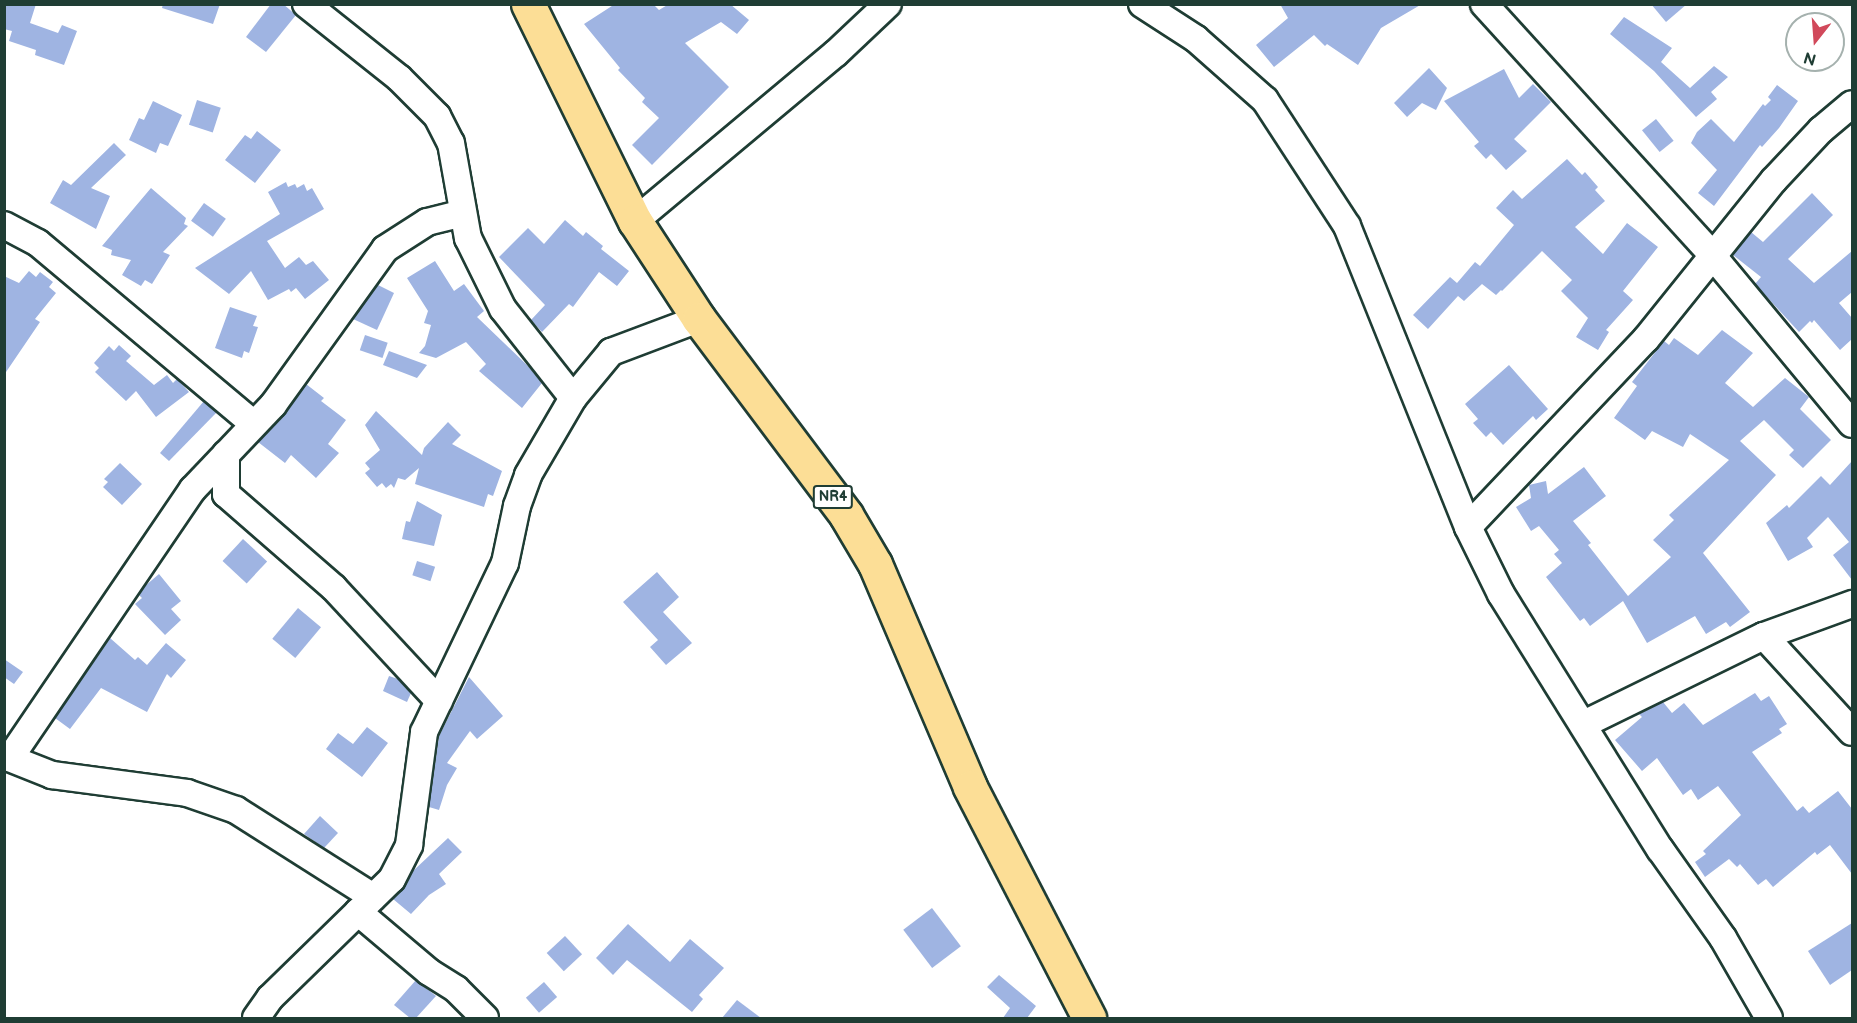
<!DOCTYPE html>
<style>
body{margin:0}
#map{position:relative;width:1857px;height:1023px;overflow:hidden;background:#fff;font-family:"Balsamiq Sans",sans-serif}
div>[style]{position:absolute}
.building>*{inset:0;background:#9fb4e2;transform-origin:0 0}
.roads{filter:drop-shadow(2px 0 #1f3d34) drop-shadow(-2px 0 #1f3d34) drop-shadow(0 2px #1f3d34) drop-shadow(0 -2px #1f3d34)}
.minor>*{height:26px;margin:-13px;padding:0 13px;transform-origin:13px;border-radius:13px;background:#fff}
.highway>*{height:33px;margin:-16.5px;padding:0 16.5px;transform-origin:16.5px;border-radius:16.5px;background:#fcde96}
span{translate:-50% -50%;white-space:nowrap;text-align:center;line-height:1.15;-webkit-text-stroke:5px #fff;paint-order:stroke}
.shield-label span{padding:2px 4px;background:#fff;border:2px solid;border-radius:4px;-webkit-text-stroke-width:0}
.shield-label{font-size:14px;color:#1f3d34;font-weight:700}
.frame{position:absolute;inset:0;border:6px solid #1f3d34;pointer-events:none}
.north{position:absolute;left:1785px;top:12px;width:60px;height:60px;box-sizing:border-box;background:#fff;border:2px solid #a5b1ae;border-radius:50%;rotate:197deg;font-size:16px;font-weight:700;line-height:24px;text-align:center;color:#1f3d34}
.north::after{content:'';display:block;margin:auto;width:21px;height:27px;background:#d1495b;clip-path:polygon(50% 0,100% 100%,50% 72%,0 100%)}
</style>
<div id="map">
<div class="building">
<div style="clip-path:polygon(4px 4px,36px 4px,30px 23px,58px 33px,62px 25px,77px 31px,64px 65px,35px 55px,36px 50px,9px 41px,12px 31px,4px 29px)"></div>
<div style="clip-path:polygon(163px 4px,220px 4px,213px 24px,162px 8px)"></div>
<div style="clip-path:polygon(271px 4px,283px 4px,296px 15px,266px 52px,246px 37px)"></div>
<div style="clip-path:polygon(615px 4px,653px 4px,659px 10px,669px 4px,730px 4px,749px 20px,737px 34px,721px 22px,685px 43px,729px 87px,652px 165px,632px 145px,659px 118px,642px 102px,645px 98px,618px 70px,620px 68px,584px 24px)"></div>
<div style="clip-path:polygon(1280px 4px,1422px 4px,1381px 28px,1358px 65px,1327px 44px,1325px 46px,1314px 35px,1274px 67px,1256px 45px,1288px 18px)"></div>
<div style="clip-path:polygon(1651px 4px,1687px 4px,1666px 22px)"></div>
<div style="clip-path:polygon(1624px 17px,1672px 48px,1661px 62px,1690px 88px,1714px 66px,1728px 77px,1711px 92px,1717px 99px,1696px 117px,1654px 71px,1610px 34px)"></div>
<div style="clip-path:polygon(1429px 68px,1447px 88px,1436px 110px,1422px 103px,1407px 117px,1394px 103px)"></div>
<div style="clip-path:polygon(1504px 69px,1519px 98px,1533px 84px,1551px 102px,1514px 139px,1527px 151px,1506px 170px,1491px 154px,1486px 159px,1474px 146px,1479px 142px,1444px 101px)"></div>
<div style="clip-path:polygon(1777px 85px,1798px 101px,1779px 128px,1762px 147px,1760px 145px,1714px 206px,1698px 193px,1717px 170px,1691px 143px,1697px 132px,1711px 119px,1734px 142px,1763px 104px,1765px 106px,1771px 100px,1768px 97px)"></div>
<div style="left:197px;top:100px;width:25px;height:26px;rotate:18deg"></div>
<div style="clip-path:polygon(153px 101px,182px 115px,168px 146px,160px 143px,156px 153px,129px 140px,139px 118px,144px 120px)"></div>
<div style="left:1656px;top:119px;width:28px;height:18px;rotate:51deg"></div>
<div style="clip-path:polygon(257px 131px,281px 150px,255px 183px,225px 160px,245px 135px,251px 139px)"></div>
<div style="clip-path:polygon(114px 143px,126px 155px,91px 188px,110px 196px,96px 229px,50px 203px,63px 180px,71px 185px)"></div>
<div style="clip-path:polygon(1567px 159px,1582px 175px,1585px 172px,1598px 187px,1595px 190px,1605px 201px,1575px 227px,1603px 254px,1627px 223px,1658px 247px,1623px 291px,1633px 300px,1606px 330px,1609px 332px,1598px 350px,1576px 337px,1588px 318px,1561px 291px,1572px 280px,1542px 251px,1502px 291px,1501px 290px,1496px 295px,1482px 284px,1464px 301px,1458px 296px,1428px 329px,1413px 315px,1450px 277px,1457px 283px,1475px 262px,1480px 266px,1514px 225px,1496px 208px,1513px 190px,1522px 199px)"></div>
<div style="clip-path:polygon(286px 182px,288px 187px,295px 184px,297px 188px,304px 184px,307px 191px,312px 188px,324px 209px,267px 241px,285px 268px,299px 257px,306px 265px,313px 261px,329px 280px,305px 299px,296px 288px,291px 292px,289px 289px,268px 300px,251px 271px,229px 294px,195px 268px,280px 214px,268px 192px)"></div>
<div style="clip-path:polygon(151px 188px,186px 218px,184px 224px,188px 226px,163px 252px,170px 255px,152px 284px,145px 280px,141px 286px,122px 275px,131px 260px,111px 255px,112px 250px,102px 246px)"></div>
<div style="clip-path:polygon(1812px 193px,1833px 215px,1788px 259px,1814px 283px,1852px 251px,1852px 292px,1839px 303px,1852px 318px,1852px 339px,1840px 350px,1814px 320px,1812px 323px,1810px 321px,1799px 332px,1755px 284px,1761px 277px,1733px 255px,1751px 232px,1763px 242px)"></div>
<div style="left:204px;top:203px;width:27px;height:22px;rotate:36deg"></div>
<div style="clip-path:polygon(565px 220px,583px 236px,586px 232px,603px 246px,601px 249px,629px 271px,617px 286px,599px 272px,573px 307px,569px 304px,542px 332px,531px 320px,545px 305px,499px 257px,528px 228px,544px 244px)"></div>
<div style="clip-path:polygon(435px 261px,454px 291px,464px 284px,484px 311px,477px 317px,529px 367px,542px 383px,522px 408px,479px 371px,486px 364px,466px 342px,436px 358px,419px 353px,425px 346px,431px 325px,424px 323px,428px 311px,407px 278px)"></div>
<div style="clip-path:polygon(29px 271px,36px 277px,40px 272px,53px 282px,49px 287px,56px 293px,35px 319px,40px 322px,4px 375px,4px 276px,19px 283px)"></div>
<div style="clip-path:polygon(378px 285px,394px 293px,377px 330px,353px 319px)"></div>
<div style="clip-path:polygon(230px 307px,257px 316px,253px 326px,258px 327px,249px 353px,244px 351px,242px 358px,215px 348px)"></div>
<div style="clip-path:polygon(1722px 330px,1753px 353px,1725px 383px,1753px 407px,1785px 378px,1809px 397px,1800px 409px,1831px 440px,1803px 468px,1789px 455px,1794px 450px,1764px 420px,1740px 441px,1776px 475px,1703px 553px,1750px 612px,1730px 627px,1726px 622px,1706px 634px,1695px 616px,1647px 643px,1623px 601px,1590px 626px,1584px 618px,1580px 621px,1546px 577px,1562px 563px,1554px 554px,1559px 550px,1539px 526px,1531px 531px,1516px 507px,1531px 498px,1529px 485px,1546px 481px,1548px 494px,1584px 467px,1606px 496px,1573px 521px,1591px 543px,1588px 545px,1628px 596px,1671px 557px,1653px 540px,1674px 520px,1669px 515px,1729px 460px,1690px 434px,1683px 447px,1652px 431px,1645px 440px,1614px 418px,1637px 386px,1632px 382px,1664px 341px,1669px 345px,1674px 338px,1698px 355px)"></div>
<div style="left:365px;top:335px;width:24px;height:16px;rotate:19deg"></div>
<div style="clip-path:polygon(119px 345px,131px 356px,126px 361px,154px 385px,167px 375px,173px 383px,177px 379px,189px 392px,156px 417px,136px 391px,126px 401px,95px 372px,99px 368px,94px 363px,109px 346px,114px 351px)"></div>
<div style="clip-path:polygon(389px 351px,427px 365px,417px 378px,383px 365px)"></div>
<div style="clip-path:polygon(1509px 365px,1548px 409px,1536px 420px,1533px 416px,1503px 445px,1491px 432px,1486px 437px,1473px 423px,1478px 419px,1465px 404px)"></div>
<div style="clip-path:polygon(306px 384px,324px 398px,321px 401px,346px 420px,328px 444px,339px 453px,316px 478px,291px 455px,285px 463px,258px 442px,284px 415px)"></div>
<div style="clip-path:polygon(204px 401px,217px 412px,169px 461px,160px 453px)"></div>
<div style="clip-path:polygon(376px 411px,422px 455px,424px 448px,448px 422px,461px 435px,452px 444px,502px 471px,493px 496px,488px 494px,484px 507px,415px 484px,419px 468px,405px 480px,398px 478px,394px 488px,391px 484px,386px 488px,382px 483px,377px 487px,365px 473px,370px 469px,365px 463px,380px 450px,365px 425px)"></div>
<div style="clip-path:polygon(1852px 461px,1852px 580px,1833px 555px,1849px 542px,1828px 517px,1807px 538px,1813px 547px,1788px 561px,1766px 523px,1787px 505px,1789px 508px,1821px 476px,1830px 485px)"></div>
<div style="clip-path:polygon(120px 463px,142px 484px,122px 505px,103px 487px,108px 482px,104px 479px)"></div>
<div style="clip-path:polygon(417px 501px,442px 515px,434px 546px,402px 539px,406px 521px,410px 522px)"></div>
<div style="left:243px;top:539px;width:33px;height:30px;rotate:43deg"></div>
<div style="left:417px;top:561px;width:19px;height:15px;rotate:18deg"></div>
<div style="clip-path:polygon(657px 572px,679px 597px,663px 612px,692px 643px,666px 665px,650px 647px,658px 640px,623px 602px)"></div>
<div style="clip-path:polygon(159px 574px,181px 601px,171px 609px,181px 620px,165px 635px,135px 604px,142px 598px,139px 595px,145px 586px)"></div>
<div style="left:298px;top:608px;width:30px;height:40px;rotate:40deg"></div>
<div style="clip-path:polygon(110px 638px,135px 660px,138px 657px,147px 665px,166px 643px,186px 660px,171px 678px,167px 674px,147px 712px,101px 688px,70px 729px,55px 718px)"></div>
<div style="clip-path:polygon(4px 659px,23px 672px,14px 684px,4px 677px)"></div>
<div style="clip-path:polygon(389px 676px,398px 679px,411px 693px,407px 702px,383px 691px)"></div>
<div style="clip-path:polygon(469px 677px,503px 716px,477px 739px,470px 731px,447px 763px,457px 768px,447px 785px,439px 810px,429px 807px,439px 736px)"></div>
<div style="clip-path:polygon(1755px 693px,1761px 701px,1769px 696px,1787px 724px,1779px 729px,1782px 733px,1752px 752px,1797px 811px,1803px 806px,1809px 813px,1838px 791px,1852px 809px,1852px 874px,1830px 845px,1817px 855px,1815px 852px,1773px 887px,1766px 879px,1758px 885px,1740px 864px,1737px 867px,1729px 859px,1705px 877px,1695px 862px,1706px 854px,1703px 851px,1741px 815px,1718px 786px,1698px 800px,1691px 789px,1683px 795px,1657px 758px,1642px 771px,1615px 740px,1642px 717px,1639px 714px,1663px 702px,1672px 713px,1684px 703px,1703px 725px)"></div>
<div style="clip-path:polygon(367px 727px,388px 743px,362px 777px,326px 749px,338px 733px,353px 744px)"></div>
<div style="clip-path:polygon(320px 816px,338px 833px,324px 848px,304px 834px)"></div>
<div style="clip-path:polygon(448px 838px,462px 852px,439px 874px,446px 884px,429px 895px,411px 914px,393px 899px,405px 886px,413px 871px)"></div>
<div style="left:932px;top:908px;width:48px;height:36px;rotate:53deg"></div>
<div style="clip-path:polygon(1852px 923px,1852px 970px,1830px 985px,1808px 951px)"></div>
<div style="clip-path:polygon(628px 924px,670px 962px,690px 939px,724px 968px,699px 995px,703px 999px,692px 1012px,627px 960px,613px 975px,596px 958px)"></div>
<div style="left:565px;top:936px;width:25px;height:25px;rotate:47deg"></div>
<div style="clip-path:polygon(999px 975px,1036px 1006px,1027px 1018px,1003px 1018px,1010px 1008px,987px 987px)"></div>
<div style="clip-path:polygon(416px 980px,436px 996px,416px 1018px,410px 1018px,394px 1005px)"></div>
<div style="left:544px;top:982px;width:20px;height:24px;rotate:49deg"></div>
<div style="clip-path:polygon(737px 1000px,761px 1018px,722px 1018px)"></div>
</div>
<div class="roads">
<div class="minor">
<div style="left:306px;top:4px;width:119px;rotate:38.5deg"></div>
<div style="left:399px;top:78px;width:54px;rotate:45deg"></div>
<div style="left:437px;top:116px;width:30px;rotate:63deg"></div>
<div style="left:451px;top:143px;width:97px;rotate:79.9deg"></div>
<div style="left:468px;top:238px;width:79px;rotate:63.8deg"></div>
<div style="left:503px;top:309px;width:113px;rotate:51.8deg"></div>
<div style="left:1142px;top:4px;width:64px;rotate:32.9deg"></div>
<div style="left:1196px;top:39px;width:92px;rotate:41.5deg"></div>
<div style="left:1265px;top:100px;width:150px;rotate:56.9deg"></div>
<div style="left:1347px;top:226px;width:324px;rotate:68.1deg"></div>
<div style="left:1468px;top:527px;width:75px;rotate:63.8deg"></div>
<div style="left:1501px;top:594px;width:301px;rotate:58.1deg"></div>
<div style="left:1660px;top:849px;width:109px;rotate:54.7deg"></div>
<div style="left:1723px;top:938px;width:92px;rotate:60.1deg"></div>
<div style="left:1484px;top:4px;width:339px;rotate:47.7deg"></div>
<div style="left:1712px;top:255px;width:219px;rotate:50.4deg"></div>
<div style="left:635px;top:221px;width:262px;rotate:-39.9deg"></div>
<div style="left:836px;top:53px;width:71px;rotate:-43.3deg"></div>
<div style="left:4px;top:225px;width:38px;rotate:28deg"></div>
<div style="left:38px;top:243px;width:282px;rotate:40deg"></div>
<div style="left:226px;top:454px;width:40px;rotate:90deg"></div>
<div style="left:226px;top:494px;width:143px;rotate:41deg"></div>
<div style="left:334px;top:588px;width:154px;rotate:47.1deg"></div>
<div style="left:1468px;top:527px;width:259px;rotate:-46.6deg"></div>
<div style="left:1646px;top:339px;width:204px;rotate:-51.2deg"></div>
<div style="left:1774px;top:180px;width:69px;rotate:-46.8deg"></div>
<div style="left:1821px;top:130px;width:40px;rotate:-40deg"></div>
<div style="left:1764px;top:636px;width:130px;rotate:47.5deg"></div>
<div style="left:1584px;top:724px;width:200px;rotate:-26.1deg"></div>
<div style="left:1764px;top:636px;width:94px;rotate:-20deg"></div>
<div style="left:4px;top:756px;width:52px;rotate:21.6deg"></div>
<div style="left:52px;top:775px;width:136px;rotate:7.6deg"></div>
<div style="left:187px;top:793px;width:52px;rotate:19.1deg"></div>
<div style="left:236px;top:810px;width:162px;rotate:32.4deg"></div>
<div style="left:10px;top:758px;width:325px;rotate:-55.8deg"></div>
<div style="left:193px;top:489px;width:116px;rotate:-46.4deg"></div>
<div style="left:273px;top:405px;width:192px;rotate:-54.3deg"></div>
<div style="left:385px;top:249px;width:50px;rotate:-32.7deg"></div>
<div style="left:427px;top:222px;width:37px;rotate:-14deg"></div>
<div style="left:358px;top:912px;width:93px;rotate:40.2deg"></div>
<div style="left:429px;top:972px;width:32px;rotate:32deg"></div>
<div style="left:456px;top:989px;width:41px;rotate:45deg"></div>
<div style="left:256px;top:1018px;width:24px;rotate:-55deg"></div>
<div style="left:270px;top:998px;width:170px;rotate:-44.3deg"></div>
<div style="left:392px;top:879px;width:38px;rotate:-63deg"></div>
<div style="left:409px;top:845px;width:114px;rotate:-82.4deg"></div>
<div style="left:424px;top:732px;width:187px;rotate:-64.4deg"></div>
<div style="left:505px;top:563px;width:58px;rotate:-78.1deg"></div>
<div style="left:517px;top:506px;width:33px;rotate:-70deg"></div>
<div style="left:528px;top:475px;width:89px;rotate:-59.7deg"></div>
<div style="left:573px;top:398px;width:60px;rotate:-50.4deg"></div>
<div style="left:611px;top:352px;width:94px;rotate:-20.6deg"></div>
</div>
<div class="highway">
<div style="left:528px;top:4px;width:242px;rotate:63.8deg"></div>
<div style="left:635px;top:221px;width:117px;rotate:56.9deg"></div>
<div style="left:699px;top:319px;width:245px;rotate:53.1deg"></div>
<div style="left:846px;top:515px;width:57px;rotate:59.4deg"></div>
<div style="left:875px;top:564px;width:242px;rotate:66.9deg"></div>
<div style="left:970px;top:787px;width:260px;rotate:62.7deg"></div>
</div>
</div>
<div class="shield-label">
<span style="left:833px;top:497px">NR4</span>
</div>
<div class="frame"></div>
<div class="north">N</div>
</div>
